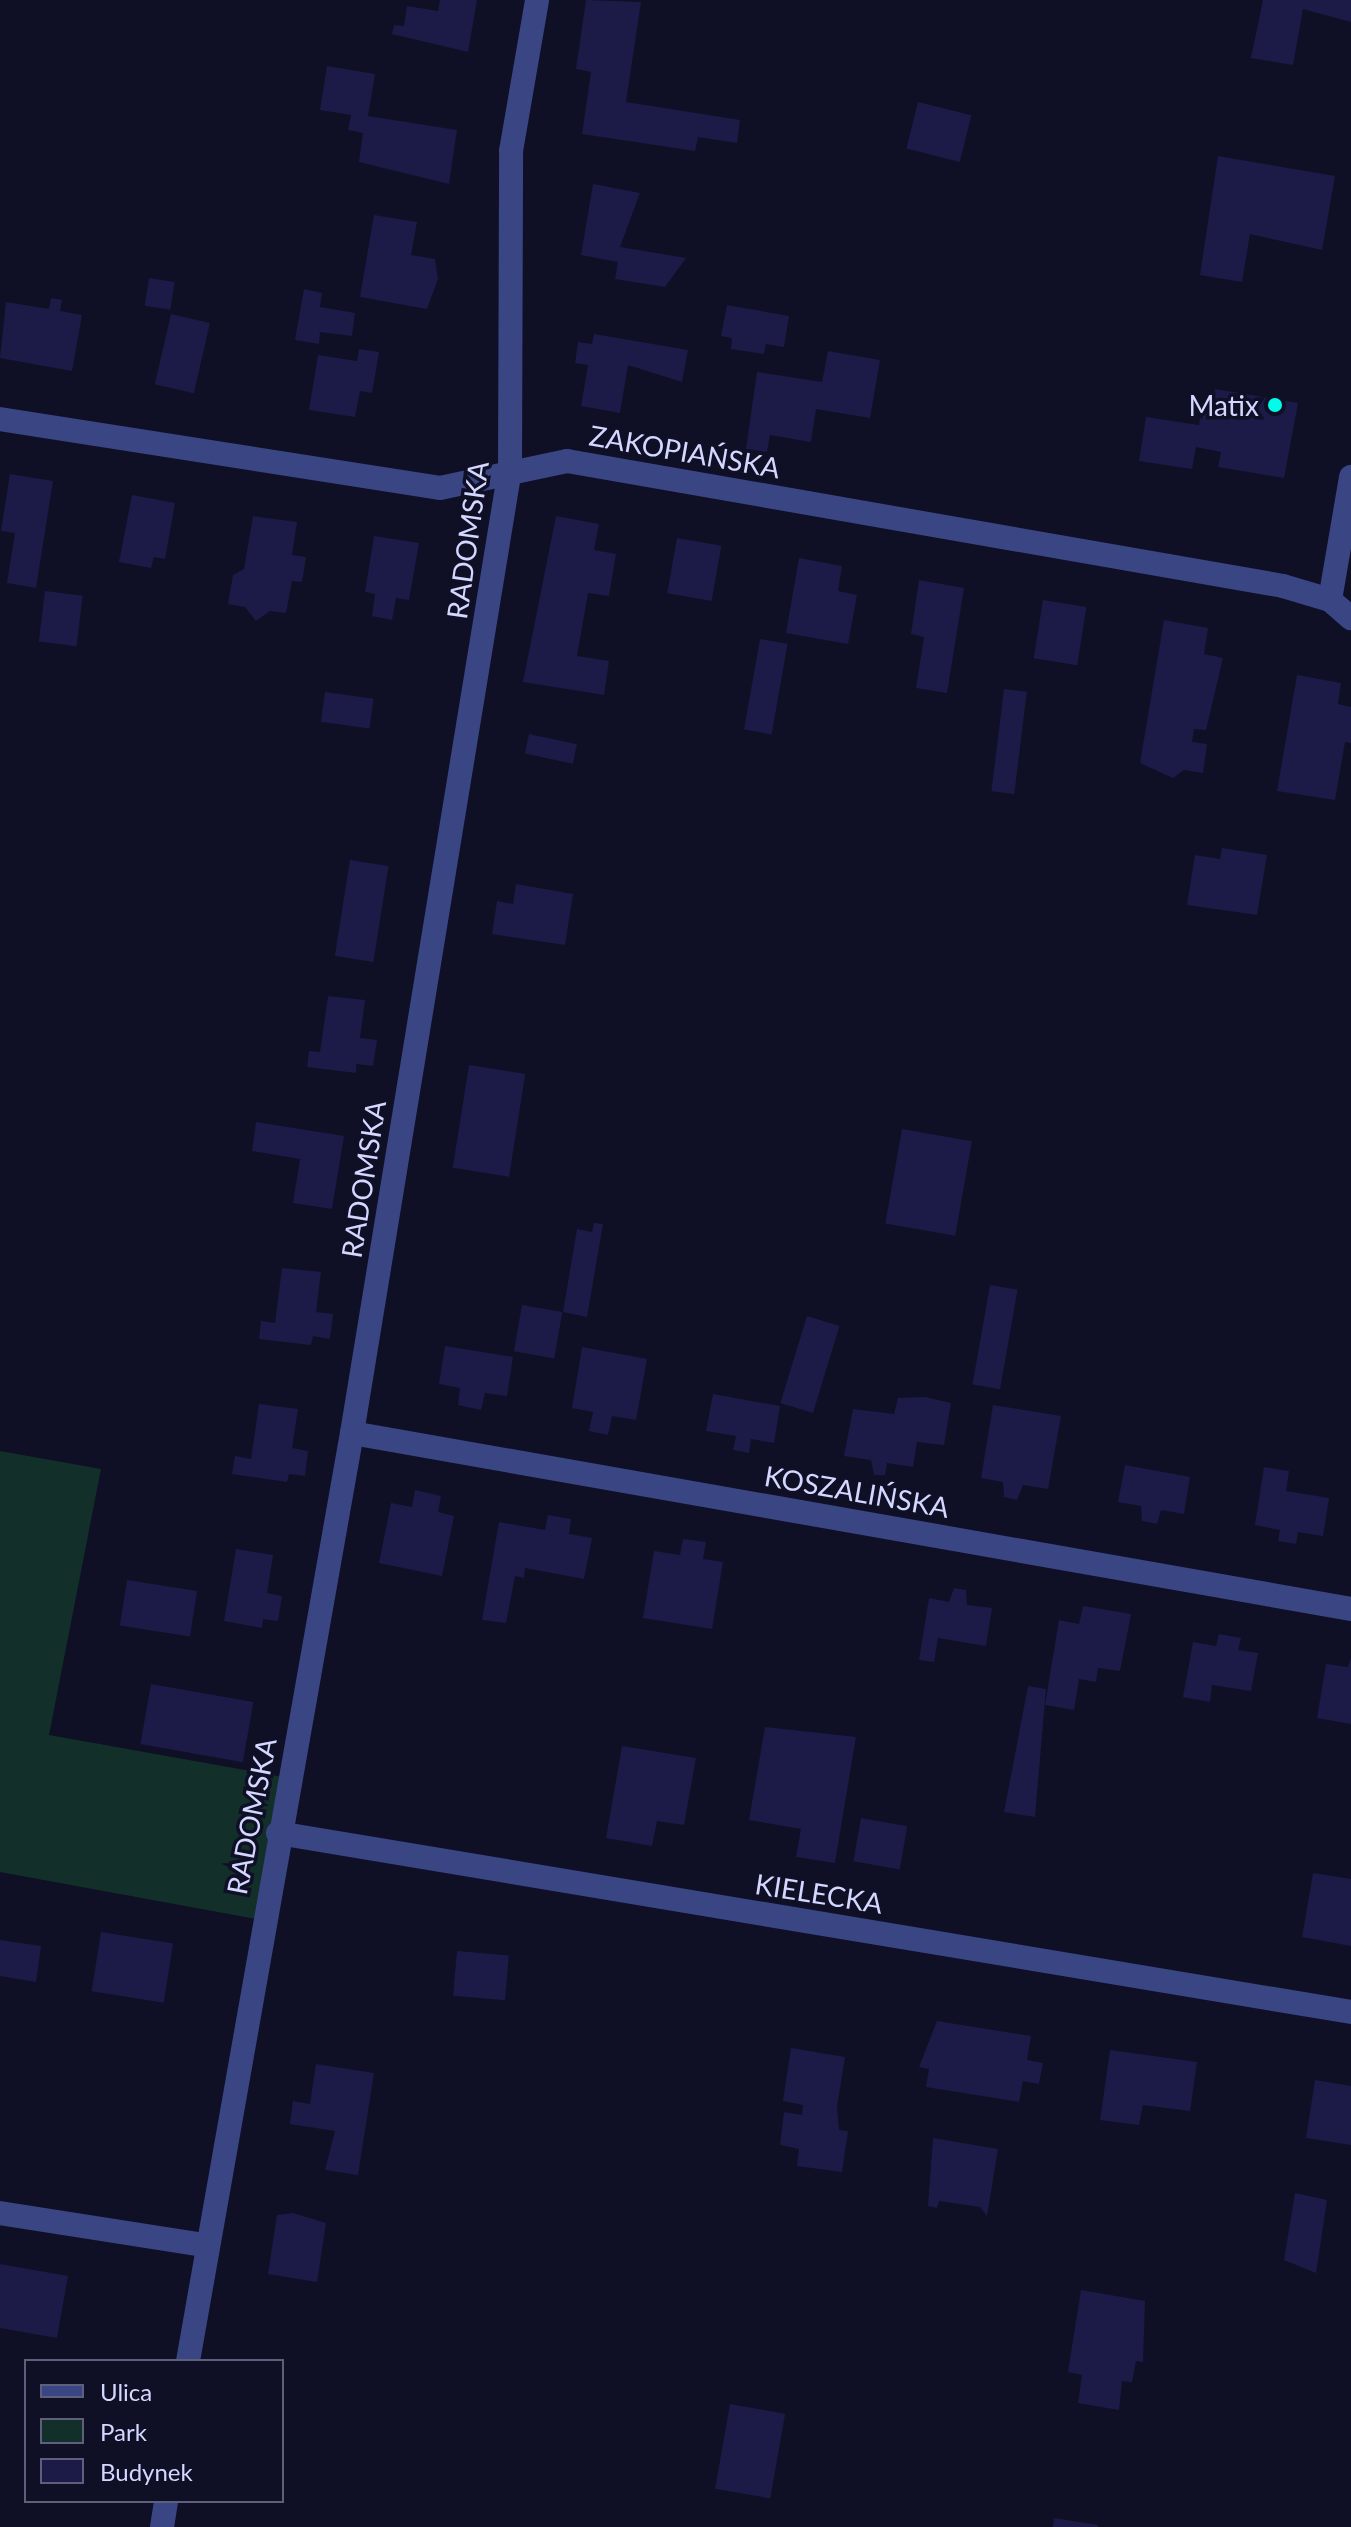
<!DOCTYPE html>
<meta charset="utf-8">
<style>
body{margin:0}
#map{position:relative;width:1351px;height:2527px;overflow:hidden;background:#0f0f26;font-family:Lato,sans-serif}
div>[style]{position:absolute}
.green>*{inset:0;background:#123029}
.building>*{inset:0;background:#1c1b47;transform-origin:0 0}
.minor>*{height:24px;margin:-12px;padding:0 12px;transform-origin:12px;border-radius:12px;background:#3a4584}
.dots>*{width:22px;height:22px;translate:-50% -50%;box-sizing:border-box;border:4px solid #0f0f26;border-radius:50%}
span{translate:-50% -50%;white-space:nowrap;text-align:center;line-height:1.15;-webkit-text-stroke:7px #0f0f26;paint-order:stroke}
.poi-label{font-size:28px;color:#d4d7ff}
.right{translate:-100% -50%;text-align:right}
.street-label{font-size:28px;color:#d4d7ff}
.legend{position:absolute;left:24px;top:2359px;width:260px;height:144px;box-sizing:border-box;background:#0f0f26;border:2px solid #5e5f7d;margin:0;padding:10px 14px;list-style:none;font-size:24px;color:#d4d7ff}
.legend li{display:flex;align-items:center;gap:16px;height:40px}
.legend b{width:40px;border:2px solid #5e5f7d}
</style>
<div id="map">
<div class="green">
<div style="clip-path:polygon(0 1451px,101px 1469px,49px 1735px,289px 1778px,262px 1920px,0 1872px)"></div>
</div>
<div class="building">
<div style="clip-path:polygon(440px 0,477px 0,468px 52px,392px 34px,394px 25px,404px 26px,407px 6px,438px 11px)"></div>
<div style="clip-path:polygon(586px 0,641px 2px,626px 102px,740px 120px,737px 143px,698px 137px,695px 151px,582px 134px,591px 72px,576px 69px)"></div>
<div style="clip-path:polygon(1263px 0,1351px 0,1351px 22px,1303px 9px,1293px 65px,1251px 58px)"></div>
<div style="clip-path:polygon(327px 66px,375px 74px,368px 116px,457px 130px,449px 184px,359px 162px,363px 133px,348px 130px,351px 115px,320px 110px)"></div>
<div style="left:918px;top:102px;width:55px;height:48px;rotate:14deg"></div>
<div style="clip-path:polygon(1218px 156px,1335px 176px,1322px 250px,1250px 234px,1242px 282px,1200px 275px)"></div>
<div style="clip-path:polygon(593px 184px,640px 193px,620px 247px,686px 258px,665px 287px,615px 279px,618px 262px,581px 255px)"></div>
<div style="clip-path:polygon(374px 215px,417px 222px,411px 255px,435px 259px,438px 279px,427px 309px,360px 297px)"></div>
<div style="left:149px;top:278px;width:26px;height:28px;rotate:9deg"></div>
<div style="clip-path:polygon(304px 289px,322px 293px,320px 307px,355px 313px,352px 336px,320px 332px,319px 344px,295px 340px)"></div>
<div style="clip-path:polygon(51px 298px,62px 300px,60px 311px,82px 315px,72px 371px,0 358px,6px 302px,49px 309px)"></div>
<div style="clip-path:polygon(727px 305px,789px 316px,784px 347px,766px 344px,764px 354px,731px 349px,732px 338px,721px 336px)"></div>
<div style="left:171px;top:314px;width:40px;height:72px;rotate:13deg"></div>
<div style="clip-path:polygon(594px 334px,688px 350px,682px 382px,628px 365px,620px 413px,581px 406px,588px 365px,575px 363px,578px 342px,592px 344px)"></div>
<div style="clip-path:polygon(359px 349px,379px 352px,372px 393px,360px 391px,355px 417px,309px 410px,318px 355px,357px 361px)"></div>
<div style="clip-path:polygon(828px 351px,880px 360px,870px 418px,816px 409px,811px 442px,770px 435px,767px 452px,746px 449px,757px 372px,822px 382px)"></div>
<div style="clip-path:polygon(1215px 389px,1298px 403px,1284px 478px,1218px 467px,1221px 452px,1196px 447px,1192px 469px,1139px 461px,1146px 417px,1199px 425px,1203px 403px,1212px 404px)"></div>
<div style="clip-path:polygon(10px 474px,53px 481px,36px 588px,7px 583px,15px 533px,1px 531px)"></div>
<div style="clip-path:polygon(132px 495px,175px 503px,165px 559px,154px 557px,151px 568px,119px 562px)"></div>
<div style="clip-path:polygon(253px 516px,297px 522px,292px 555px,306px 557px,302px 582px,292px 581px,286px 613px,270px 611px,256px 621px,245px 607px,228px 604px,233px 575px,244px 569px)"></div>
<div style="clip-path:polygon(556px 516px,599px 524px,594px 550px,616px 554px,609px 596px,588px 593px,577px 656px,609px 661px,604px 695px,523px 682px)"></div>
<div style="clip-path:polygon(374px 536px,419px 543px,409px 600px,396px 598px,392px 620px,372px 616px,375px 594px,365px 592px)"></div>
<div style="left:677px;top:538px;width:45px;height:56px;rotate:10deg"></div>
<div style="clip-path:polygon(799px 558px,842px 566px,838px 591px,857px 595px,848px 644px,786px 633px)"></div>
<div style="clip-path:polygon(919px 580px,964px 588px,947px 693px,916px 688px,924px 637px,911px 634px)"></div>
<div style="left:45px;top:591px;width:38px;height:51px;rotate:7deg"></div>
<div style="left:1043px;top:600px;width:44px;height:59px;rotate:9deg"></div>
<div style="clip-path:polygon(1164px 620px,1208px 628px,1204px 654px,1223px 658px,1206px 730px,1194px 729px,1192px 742px,1207px 744px,1203px 773px,1184px 770px,1173px 778px,1140px 763px)"></div>
<div style="left:760px;top:639px;width:28px;height:92px;rotate:10deg"></div>
<div style="clip-path:polygon(1297px 675px,1341px 683px,1338px 704px,1351px 707px,1351px 743px,1345px 742px,1335px 800px,1277px 791px)"></div>
<div style="left:1004px;top:689px;width:23px;height:103px;rotate:7deg"></div>
<div style="left:325px;top:692px;width:49px;height:30px;rotate:8deg"></div>
<div style="left:529px;top:734px;width:49px;height:20px;rotate:12deg"></div>
<div style="clip-path:polygon(1222px 848px,1267px 855px,1257px 915px,1187px 905px,1195px 855px,1220px 859px)"></div>
<div style="left:350px;top:860px;width:39px;height:97px;rotate:9deg"></div>
<div style="clip-path:polygon(516px 884px,573px 894px,565px 945px,492px 934px,497px 901px,513px 904px)"></div>
<div style="clip-path:polygon(328px 996px,365px 1000px,360px 1038px,377px 1040px,373px 1066px,356px 1064px,356px 1073px,307px 1067px,309px 1051px,320px 1052px)"></div>
<div style="left:469px;top:1065px;width:57px;height:104px;rotate:9deg"></div>
<div style="clip-path:polygon(256px 1122px,344px 1136px,332px 1209px,293px 1203px,300px 1159px,252px 1151px)"></div>
<div style="left:902px;top:1129px;width:71px;height:96px;rotate:10deg"></div>
<div style="clip-path:polygon(594px 1223px,603px 1224px,587px 1317px,563px 1312px,577px 1229px,592px 1232px)"></div>
<div style="clip-path:polygon(282px 1268px,321px 1272px,316px 1312px,333px 1314px,330px 1339px,313px 1336px,311px 1345px,259px 1339px,261px 1321px,275px 1323px)"></div>
<div style="left:990px;top:1285px;width:28px;height:101px;rotate:10deg"></div>
<div style="left:522px;top:1305px;width:41px;height:47px;rotate:10deg"></div>
<div style="left:807px;top:1316px;width:34px;height:91px;rotate:17deg"></div>
<div style="clip-path:polygon(445px 1346px,513px 1357px,507px 1396px,485px 1393px,481px 1410px,458px 1405px,460px 1388px,439px 1384px)"></div>
<div style="clip-path:polygon(582px 1347px,647px 1359px,636px 1420px,612px 1416px,608px 1435px,589px 1431px,593px 1412px,572px 1408px)"></div>
<div style="clip-path:polygon(713px 1394px,780px 1406px,774px 1443px,751px 1439px,749px 1453px,733px 1450px,736px 1436px,706px 1431px)"></div>
<div style="clip-path:polygon(925px 1397px,951px 1403px,944px 1445px,917px 1442px,913px 1467px,887px 1463px,885px 1475px,874px 1475px,871px 1460px,844px 1456px,853px 1409px,894px 1414px,898px 1398px)"></div>
<div style="clip-path:polygon(259px 1404px,298px 1409px,292px 1448px,308px 1451px,305px 1476px,289px 1474px,287px 1482px,232px 1474px,235px 1456px,251px 1459px)"></div>
<div style="clip-path:polygon(993px 1405px,1061px 1416px,1048px 1489px,1023px 1485px,1017px 1500px,1004px 1497px,1003px 1482px,981px 1478px)"></div>
<div style="clip-path:polygon(1125px 1465px,1190px 1477px,1184px 1514px,1161px 1510px,1157px 1524px,1142px 1521px,1141px 1506px,1118px 1502px)"></div>
<div style="clip-path:polygon(1264px 1467px,1289px 1471px,1286px 1491px,1329px 1498px,1323px 1536px,1298px 1532px,1296px 1544px,1278px 1541px,1280px 1530px,1255px 1525px)"></div>
<div style="clip-path:polygon(415px 1490px,441px 1496px,438px 1512px,454px 1516px,442px 1576px,379px 1563px,391px 1503px,412px 1507px)"></div>
<div style="clip-path:polygon(548px 1515px,571px 1519px,569px 1534px,592px 1538px,584px 1579px,525px 1568px,524px 1578px,515px 1576px,506px 1623px,482px 1620px,499px 1522px,545px 1530px)"></div>
<div style="clip-path:polygon(683px 1539px,706px 1542px,703px 1559px,723px 1562px,712px 1629px,643px 1618px,654px 1551px,680px 1555px)"></div>
<div style="clip-path:polygon(236px 1549px,273px 1555px,267px 1593px,282px 1596px,278px 1621px,263px 1619px,262px 1628px,224px 1621px)"></div>
<div style="left:127px;top:1580px;width:71px;height:46px;rotate:9deg"></div>
<div style="clip-path:polygon(954px 1588px,966px 1590px,967px 1605px,992px 1608px,986px 1646px,938px 1638px,934px 1662px,919px 1660px,929px 1598px,949px 1602px)"></div>
<div style="clip-path:polygon(1083px 1606px,1131px 1614px,1120px 1671px,1098px 1668px,1096px 1682px,1079px 1679px,1074px 1710px,1045px 1705px,1059px 1620px,1079px 1624px)"></div>
<div style="clip-path:polygon(1219px 1634px,1241px 1638px,1238px 1650px,1258px 1653px,1251px 1691px,1212px 1685px,1210px 1702px,1183px 1697px,1193px 1642px,1216px 1646px)"></div>
<div style="clip-path:polygon(1351px 1658px,1351px 1724px,1317px 1718px,1326px 1664px,1348px 1667px)"></div>
<div style="left:151px;top:1684px;width:104px;height:61px;rotate:10deg"></div>
<div style="clip-path:polygon(1028px 1686px,1046px 1689px,1035px 1817px,1004px 1812px)"></div>
<div style="clip-path:polygon(765px 1727px,856px 1737px,835px 1863px,796px 1857px,801px 1829px,749px 1820px)"></div>
<div style="clip-path:polygon(622px 1746px,696px 1758px,684px 1825px,657px 1821px,652px 1846px,606px 1838px)"></div>
<div style="left:861px;top:1818px;width:47px;height:44px;rotate:10deg"></div>
<div style="clip-path:polygon(1313px 1873px,1351px 1879px,1351px 1946px,1302px 1937px)"></div>
<div style="left:101px;top:1932px;width:73px;height:60px;rotate:9deg"></div>
<div style="clip-path:polygon(0 1940px,41px 1946px,36px 1982px,0 1976px)"></div>
<div style="left:457px;top:1951px;width:52px;height:45px;rotate:5deg"></div>
<div style="clip-path:polygon(937px 2021px,1031px 2036px,1027px 2060px,1043px 2063px,1039px 2084px,1023px 2081px,1019px 2102px,926px 2087px,929px 2069px,919px 2067px)"></div>
<div style="clip-path:polygon(791px 2048px,845px 2057px,837px 2107px,839px 2130px,848px 2131px,842px 2172px,797px 2166px,799px 2149px,780px 2145px,784px 2112px,802px 2115px,803px 2105px,783px 2101px)"></div>
<div style="clip-path:polygon(1110px 2050px,1197px 2062px,1190px 2111px,1143px 2105px,1139px 2125px,1100px 2120px)"></div>
<div style="clip-path:polygon(316px 2064px,374px 2073px,358px 2175px,325px 2170px,335px 2131px,290px 2124px,293px 2101px,310px 2104px)"></div>
<div style="clip-path:polygon(1315px 2080px,1351px 2086px,1351px 2145px,1306px 2138px)"></div>
<div style="clip-path:polygon(933px 2138px,998px 2149px,987px 2216px,980px 2207px,939px 2201px,937px 2208px,928px 2206px)"></div>
<div style="clip-path:polygon(1295px 2193px,1327px 2200px,1316px 2273px,1284px 2260px)"></div>
<div style="clip-path:polygon(293px 2213px,326px 2223px,317px 2282px,268px 2274px,277px 2215px)"></div>
<div style="clip-path:polygon(0 2264px,68px 2276px,57px 2338px,0 2328px)"></div>
<div style="clip-path:polygon(1081px 2290px,1145px 2301px,1143px 2362px,1136px 2361px,1132px 2382px,1122px 2381px,1119px 2410px,1078px 2403px,1082px 2375px,1068px 2372px)"></div>
<div style="left:730px;top:2404px;width:56px;height:86px;rotate:10deg"></div>
<div style="clip-path:polygon(1054px 2518px,1098px 2525px,1098px 2527px,1053px 2527px)"></div>
</div>
<div class="minor">
<div style="left:0;top:419px;width:445px;rotate:8.9deg"></div>
<div style="left:440px;top:488px;width:130px;rotate:-12deg"></div>
<div style="left:567px;top:461px;width:727px;rotate:9.9deg"></div>
<div style="left:1283px;top:586px;width:49px;rotate:16.6deg"></div>
<div style="left:1330px;top:600px;width:28px;rotate:41deg"></div>
<div style="left:1330px;top:600px;width:125px;rotate:-80.3deg"></div>
<div style="left:352px;top:1433px;width:1014px;rotate:9.99deg"></div>
<div style="left:278px;top:1833px;width:1088px;rotate:9.47deg"></div>
<div style="left:0;top:2213px;width:207px;rotate:8.9deg"></div>
<div style="left:188px;top:2361px;width:942px;rotate:-79.98deg"></div>
<div style="left:352px;top:1433px;width:977px;rotate:-80.69deg"></div>
<div style="left:510px;top:469px;width:318px;rotate:-89.8deg"></div>
<div style="left:511px;top:151px;width:153px;rotate:-80.2deg"></div>
<div style="left:162px;top:2527px;width:26px;rotate:-81deg"></div>
</div>
<div class="dots">
<div style="left:1275px;top:405px;background:#01fdea"></div>
</div>
<div class="poi-label">
<span class="right" style="left:1259px;top:405px">Matix</span>
</div>
<div class="street-label">
<span style="left:685px;top:451px;rotate:10deg">ZAKOPIAŃSKA</span>
<span style="left:467px;top:540px;rotate:-82deg">RADOMSKA</span>
<span style="left:363px;top:1179px;rotate:-81deg">RADOMSKA</span>
<span style="left:857px;top:1491px;rotate:10deg">KOSZALIŃSKA</span>
<span style="left:251px;top:1816px;rotate:-79deg">RADOMSKA</span>
<span style="left:819px;top:1893px;rotate:9deg">KIELECKA</span>
</div>
<ul class="legend">
<li><b style="height:10px;background:#3a4584"></b>Ulica</li>
<li><b style="height:22px;background:#123029"></b>Park</li>
<li><b style="height:22px;background:#1c1b47"></b>Budynek</li>
</ul>
</div>
